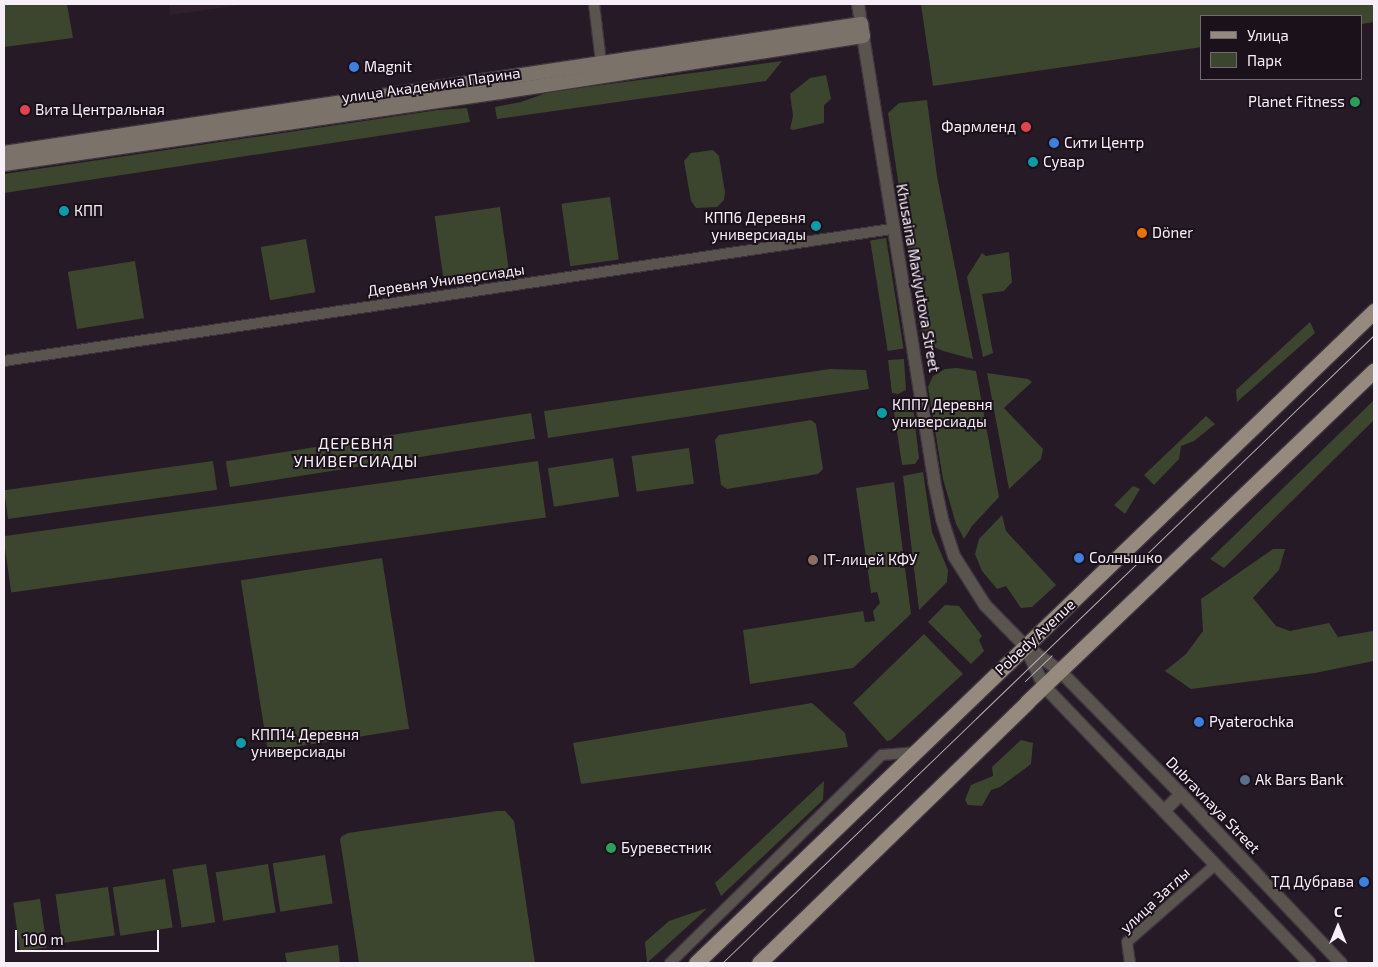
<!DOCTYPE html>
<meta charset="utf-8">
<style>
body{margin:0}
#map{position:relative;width:1378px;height:967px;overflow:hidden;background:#251a25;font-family:"Exo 2",sans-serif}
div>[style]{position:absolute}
.built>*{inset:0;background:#2f2030}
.green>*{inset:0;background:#3c452e;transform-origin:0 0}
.roads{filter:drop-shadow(1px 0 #3e343e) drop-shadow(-1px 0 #3e343e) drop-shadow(0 1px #3e343e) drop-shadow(0 -1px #3e343e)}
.minor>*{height:10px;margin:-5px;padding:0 5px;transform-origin:5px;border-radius:5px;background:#5a544f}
.tertiary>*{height:12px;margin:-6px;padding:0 6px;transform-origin:6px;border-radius:6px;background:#5a544f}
.secondary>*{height:14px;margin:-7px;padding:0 7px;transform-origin:7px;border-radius:7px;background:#7b726a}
.primary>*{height:15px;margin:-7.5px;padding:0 7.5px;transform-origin:7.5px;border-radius:7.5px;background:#968a7e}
.tram>*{height:1px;margin:-0.5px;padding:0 0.5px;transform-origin:0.5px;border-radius:0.5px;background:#b8afb8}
.dots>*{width:14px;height:14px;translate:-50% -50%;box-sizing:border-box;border:2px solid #1b111b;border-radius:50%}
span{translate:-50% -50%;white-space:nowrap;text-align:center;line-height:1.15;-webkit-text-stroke:4px #1b111b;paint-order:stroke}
.poi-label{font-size:15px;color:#f7eff7}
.left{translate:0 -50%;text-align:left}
.right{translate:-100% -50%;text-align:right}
.street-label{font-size:15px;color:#f7eff7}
.neighbourhood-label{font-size:16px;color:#f7eff7;letter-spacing:1px}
.frame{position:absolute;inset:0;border:5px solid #f7eff7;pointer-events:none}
.legend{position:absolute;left:1200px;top:15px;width:162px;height:65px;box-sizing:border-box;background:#1b111b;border:1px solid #736a73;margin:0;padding:6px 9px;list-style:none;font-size:15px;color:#f7eff7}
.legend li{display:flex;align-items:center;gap:10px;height:25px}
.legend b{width:25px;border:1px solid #736a73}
.north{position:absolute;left:1313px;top:902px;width:50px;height:50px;-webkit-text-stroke:4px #1b111b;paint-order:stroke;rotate:0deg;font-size:14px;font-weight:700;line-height:20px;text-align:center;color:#f7eff7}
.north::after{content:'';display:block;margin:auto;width:18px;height:22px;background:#f7eff7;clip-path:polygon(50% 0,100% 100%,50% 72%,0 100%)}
.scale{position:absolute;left:15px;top:930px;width:144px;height:22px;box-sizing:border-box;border:2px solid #f7eff7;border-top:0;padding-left:6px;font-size:15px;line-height:18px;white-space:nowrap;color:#f7eff7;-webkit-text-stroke:4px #1b111b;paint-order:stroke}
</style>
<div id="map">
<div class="built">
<div style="clip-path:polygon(169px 4px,249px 4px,170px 15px)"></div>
</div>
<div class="green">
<div style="clip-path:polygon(4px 4px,67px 4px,73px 38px,4px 47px)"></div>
<div style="clip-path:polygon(929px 4px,1374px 4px,1374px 22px,1362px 24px,1362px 16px,1202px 16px,1202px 47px,933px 86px,921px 5px)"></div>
<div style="clip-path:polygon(782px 61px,766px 81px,497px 119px,495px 107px,521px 102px,549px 92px)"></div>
<div style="clip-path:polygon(826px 75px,831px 99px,824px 105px,824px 123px,793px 130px,790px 129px,793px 116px,790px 94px,810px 78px)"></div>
<div style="clip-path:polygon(927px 100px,937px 176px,973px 359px,943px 351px,927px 344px,921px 335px,888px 113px,899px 103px)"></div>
<div style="clip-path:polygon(467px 108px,470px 122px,4px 193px,4px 174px,438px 110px)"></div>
<div style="clip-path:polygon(713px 150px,719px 156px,725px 192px,724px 200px,717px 207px,696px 208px,691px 201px,684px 161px,691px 153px)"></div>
<div style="left:610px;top:197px;width:63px;height:49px;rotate:82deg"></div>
<div style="left:500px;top:207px;width:68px;height:66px;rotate:82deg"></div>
<div style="left:886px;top:238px;width:112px;height:16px;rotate:81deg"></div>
<div style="left:306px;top:239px;width:54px;height:46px;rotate:80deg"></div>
<div style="clip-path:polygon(1009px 252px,1012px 282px,1004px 291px,982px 294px,993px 353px,983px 357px,967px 277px,982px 253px,986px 256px)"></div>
<div style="left:135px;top:261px;width:58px;height:68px;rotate:81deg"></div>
<div style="clip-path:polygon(1310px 322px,1315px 333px,1237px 402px,1236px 390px)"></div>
<div style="clip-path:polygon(904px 359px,906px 390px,898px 394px,892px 393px,888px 360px)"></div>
<div style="clip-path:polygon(957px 368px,976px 371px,999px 497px,972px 526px,964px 539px,956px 524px,943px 479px,928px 387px,933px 376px,945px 369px)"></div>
<div style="clip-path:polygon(830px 369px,866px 370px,869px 389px,548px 438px,544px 411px)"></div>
<div style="clip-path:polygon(987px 373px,1028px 379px,1032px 382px,1004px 408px,1043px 449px,1041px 459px,1009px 489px)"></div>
<div style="clip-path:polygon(1374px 400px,1374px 420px,1224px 568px,1210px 559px)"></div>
<div style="clip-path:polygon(907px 403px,913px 407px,919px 458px,915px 464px,902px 465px,893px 405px)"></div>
<div style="left:531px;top:413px;width:26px;height:309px;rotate:81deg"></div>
<div style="clip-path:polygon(1206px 416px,1215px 424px,1194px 441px,1181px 446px,1179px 459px,1154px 485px,1144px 475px)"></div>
<div style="clip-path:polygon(811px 420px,816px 424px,823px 469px,818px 474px,727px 489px,721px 485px,715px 440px,719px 435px)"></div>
<div style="left:689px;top:448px;width:36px;height:58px;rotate:82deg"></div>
<div style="left:613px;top:458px;width:39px;height:66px;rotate:81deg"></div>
<div style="left:213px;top:461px;width:29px;height:211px;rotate:82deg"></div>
<div style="left:538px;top:461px;width:57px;height:540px;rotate:82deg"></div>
<div style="clip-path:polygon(923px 472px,932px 532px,948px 570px,947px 582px,919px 610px,903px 476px)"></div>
<div style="clip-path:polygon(894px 482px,911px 614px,853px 668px,750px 684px,743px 630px,863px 611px,865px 622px,875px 621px,873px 611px,880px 603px,877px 592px,871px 593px,856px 488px)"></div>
<div style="clip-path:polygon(1133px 486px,1140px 489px,1125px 514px,1114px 505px)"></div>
<div style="clip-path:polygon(1002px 515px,1006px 531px,1056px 585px,1032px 607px,1021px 608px,1006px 586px,997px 589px,982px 571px,975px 554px,979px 539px)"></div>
<div style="clip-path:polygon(1273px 549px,1285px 549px,1279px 570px,1253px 598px,1276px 626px,1290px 631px,1329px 623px,1338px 637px,1373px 631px,1374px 621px,1374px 661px,1315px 673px,1191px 689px,1165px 671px,1186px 654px,1203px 631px,1201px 599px)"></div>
<div style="left:382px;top:558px;width:173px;height:143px;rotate:81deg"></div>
<div style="clip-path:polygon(945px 605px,959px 606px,982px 636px,979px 640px,984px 651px,971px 664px,928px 622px)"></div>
<div style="clip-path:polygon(924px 634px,963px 674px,891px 740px,887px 741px,853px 703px)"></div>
<div style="clip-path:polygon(812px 703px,845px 733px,848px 747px,581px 784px,573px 743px)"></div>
<div style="clip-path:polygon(1021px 740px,1033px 743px,1031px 764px,1000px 787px,991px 790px,982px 806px,968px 805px,965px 800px,971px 785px,993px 776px,992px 767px)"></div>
<div style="clip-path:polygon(824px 781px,823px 800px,721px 896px,715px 883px)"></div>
<div style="clip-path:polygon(497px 811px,505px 811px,514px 821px,535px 963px,359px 963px,340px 839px,342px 836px,348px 833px)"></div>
<div style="left:325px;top:855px;width:49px;height:53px;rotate:81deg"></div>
<div style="left:206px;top:864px;width:59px;height:34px;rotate:81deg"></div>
<div style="left:268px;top:864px;width:49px;height:53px;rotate:81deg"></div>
<div style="left:165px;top:879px;width:49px;height:53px;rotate:81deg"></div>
<div style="left:108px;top:887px;width:49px;height:53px;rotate:82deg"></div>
<div style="left:40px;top:899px;width:49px;height:27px;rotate:82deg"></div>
<div style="clip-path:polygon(707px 908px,698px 917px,647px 963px,645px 942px,669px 921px)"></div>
<div style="clip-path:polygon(338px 945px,340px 963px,287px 963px,285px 953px)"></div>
</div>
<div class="roads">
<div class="minor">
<div style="left:594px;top:4px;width:58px;rotate:83.1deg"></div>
<div style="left:4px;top:361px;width:898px;rotate:-8.46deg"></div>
<div style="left:670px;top:963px;width:297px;rotate:-44.5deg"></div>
<div style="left:882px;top:755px;width:32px;rotate:-5deg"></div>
<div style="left:1130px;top:963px;width:21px;rotate:-98deg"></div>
<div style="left:1127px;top:942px;width:117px;rotate:-41.2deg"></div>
</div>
<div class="tertiary">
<div style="left:858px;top:4px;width:20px;rotate:81deg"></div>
<div style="left:863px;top:36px;width:451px;rotate:80.9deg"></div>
<div style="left:934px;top:481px;width:39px;rotate:78deg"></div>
<div style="left:942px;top:519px;width:39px;rotate:72deg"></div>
<div style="left:954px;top:556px;width:58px;rotate:57.7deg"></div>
<div style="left:985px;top:605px;width:57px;rotate:45.7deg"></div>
<div style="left:1025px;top:646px;width:43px;rotate:35.5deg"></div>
<div style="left:1060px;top:671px;width:173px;rotate:45.5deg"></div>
<div style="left:1181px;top:794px;width:233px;rotate:46.6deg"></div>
<div style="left:1026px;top:648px;width:42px;rotate:64.7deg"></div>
<div style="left:1044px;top:686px;width:384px;rotate:46.2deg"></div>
<div style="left:1164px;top:811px;width:24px;rotate:-45deg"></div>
</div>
<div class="secondary">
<div style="left:4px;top:153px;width:867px;rotate:-8.56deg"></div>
<div style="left:861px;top:24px;width:12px;rotate:81deg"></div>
<div style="left:863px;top:36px;width:367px;rotate:171.2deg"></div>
<div style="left:500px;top:92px;width:501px;rotate:171.74deg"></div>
</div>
<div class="primary">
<div style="left:696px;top:963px;width:941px;rotate:-43.88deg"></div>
<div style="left:759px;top:963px;width:374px;rotate:-44.2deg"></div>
<div style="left:1027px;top:702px;width:480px;rotate:-43.7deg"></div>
</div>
</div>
<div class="tram">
<div style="left:1025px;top:681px;width:37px;rotate:-44deg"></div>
<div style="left:722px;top:963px;width:905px;rotate:-43.93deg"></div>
</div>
<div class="dots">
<div style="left:354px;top:67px;background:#3f7fe0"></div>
<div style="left:1355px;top:102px;background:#2e9e5b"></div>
<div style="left:25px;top:110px;background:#e0444e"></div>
<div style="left:1026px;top:127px;background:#e0444e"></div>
<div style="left:1054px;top:143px;background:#3f7fe0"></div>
<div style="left:1033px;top:162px;background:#0f9aa8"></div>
<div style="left:64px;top:211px;background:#0f9aa8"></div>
<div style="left:816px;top:226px;background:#0f9aa8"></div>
<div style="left:1142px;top:233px;background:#e8710a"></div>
<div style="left:882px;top:413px;background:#0f9aa8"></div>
<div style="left:1079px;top:558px;background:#3f7fe0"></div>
<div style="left:813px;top:560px;background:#8d6e63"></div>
<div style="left:1199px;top:722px;background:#3f7fe0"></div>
<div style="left:241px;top:743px;background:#0f9aa8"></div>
<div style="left:1245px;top:780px;background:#5c6f8a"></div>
<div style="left:611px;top:848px;background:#2e9e5b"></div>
<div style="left:1364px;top:882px;background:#3f7fe0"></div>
</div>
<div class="poi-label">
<span class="left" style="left:364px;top:67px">Magnit</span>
<span class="right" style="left:1345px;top:102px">Planet Fitness</span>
<span class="left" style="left:35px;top:110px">Вита Центральная</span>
<span class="right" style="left:1016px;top:127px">Фармленд</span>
<span class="left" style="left:1064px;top:143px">Сити Центр</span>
<span class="left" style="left:1043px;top:162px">Сувар</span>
<span class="left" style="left:74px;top:211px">КПП</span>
<span class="right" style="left:806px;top:226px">КПП6 Деревня<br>универсиады</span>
<span class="left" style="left:1152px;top:233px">Döner</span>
<span class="left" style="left:892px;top:413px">КПП7 Деревня<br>универсиады</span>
<span class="left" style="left:1089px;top:558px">Солнышко</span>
<span class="left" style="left:823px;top:560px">IT-лицей КФУ</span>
<span class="left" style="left:1209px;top:722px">Pyaterochka</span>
<span class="left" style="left:251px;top:743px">КПП14 Деревня<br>универсиады</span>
<span class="left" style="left:1255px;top:780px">Ak Bars Bank</span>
<span class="left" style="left:621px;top:848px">Буревестник</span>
<span class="right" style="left:1354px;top:882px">ТД Дубрава</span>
</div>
<div class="street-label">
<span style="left:431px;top:85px;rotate:-8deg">улица Академика Парина</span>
<span style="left:918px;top:278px;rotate:80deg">Khusaina Mavlyutova Street</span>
<span style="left:446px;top:280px;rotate:-8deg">Деревня Универсиады</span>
<span style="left:1035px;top:637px;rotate:-43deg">Pobedy Avenue</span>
<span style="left:1213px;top:805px;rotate:46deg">Dubravnaya Street</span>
<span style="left:1155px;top:900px;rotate:-43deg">улица Затлы</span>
</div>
<div class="neighbourhood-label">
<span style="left:356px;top:452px">ДЕРЕВНЯ<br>УНИВЕРСИАДЫ</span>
</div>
<div class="frame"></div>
<ul class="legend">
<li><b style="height:6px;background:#968a7e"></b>Улица</li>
<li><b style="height:14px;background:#3c452e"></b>Парк</li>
</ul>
<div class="north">С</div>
<div class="scale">100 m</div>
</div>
